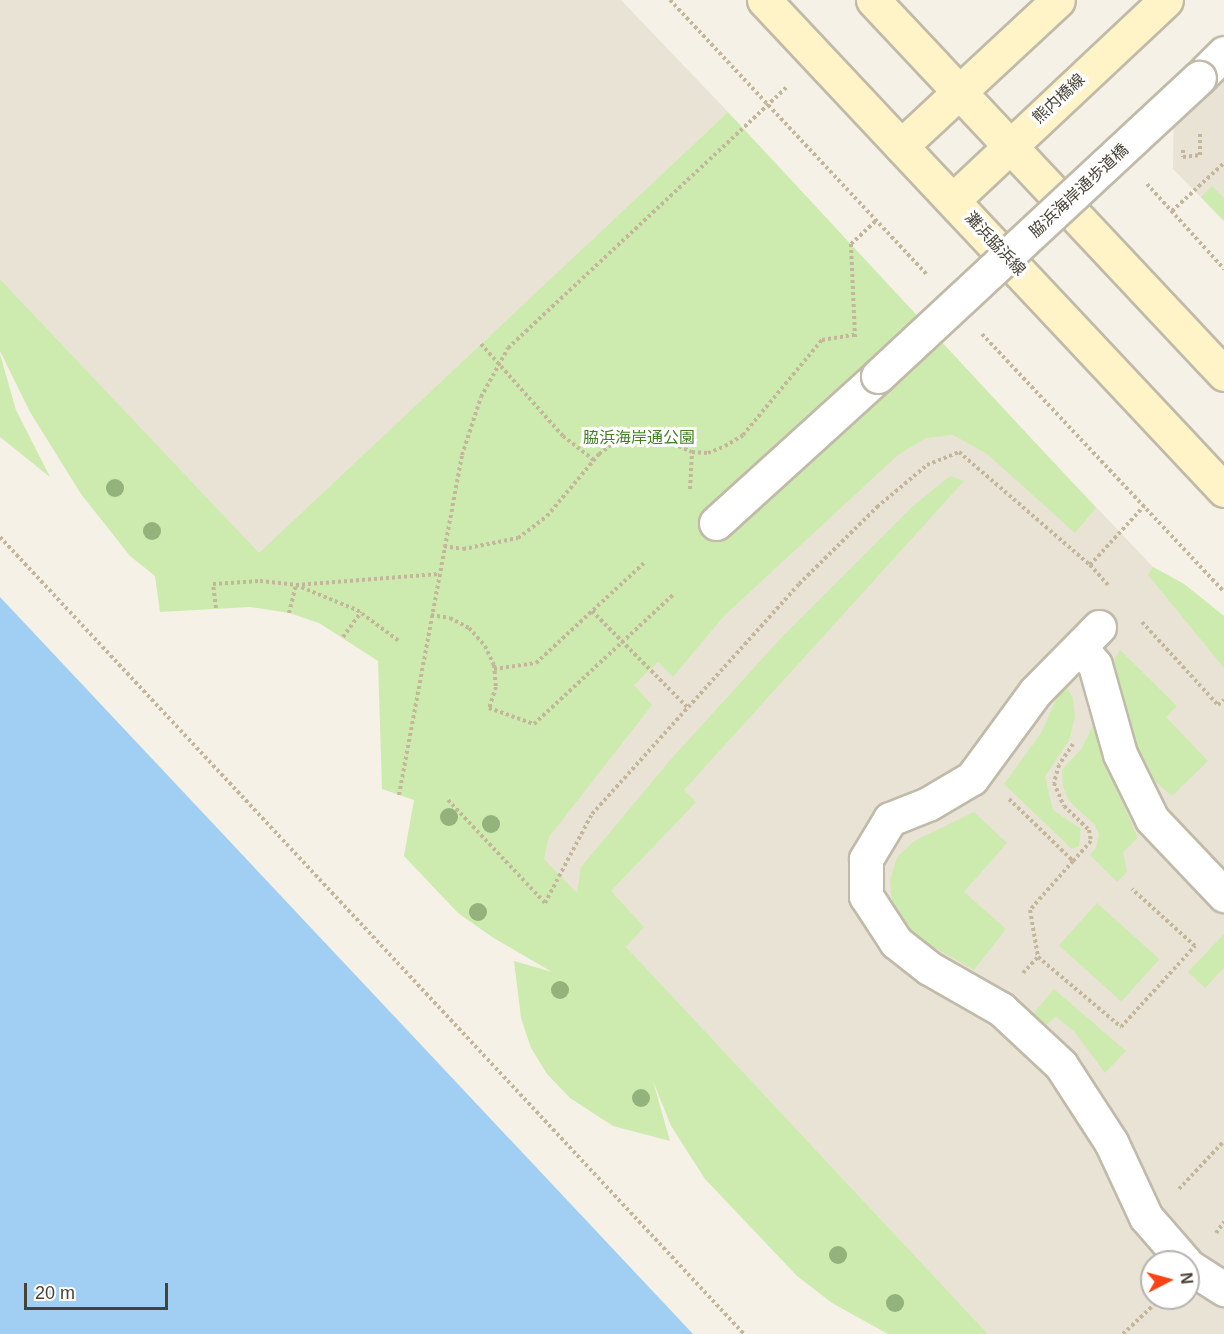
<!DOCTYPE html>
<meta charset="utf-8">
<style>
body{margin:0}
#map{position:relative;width:1224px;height:1334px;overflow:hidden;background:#f5f1e7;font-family:Arial,"Noto Sans JP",sans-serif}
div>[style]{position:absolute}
.residential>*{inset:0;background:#e9e3d5}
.green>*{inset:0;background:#cdebae;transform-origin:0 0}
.water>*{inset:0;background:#a1cff4}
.path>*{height:4px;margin-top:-2px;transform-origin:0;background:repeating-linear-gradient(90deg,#c3b69a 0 3px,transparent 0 6px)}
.roads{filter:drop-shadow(2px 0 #c1baa9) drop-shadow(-2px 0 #c1baa9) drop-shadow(0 2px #c1baa9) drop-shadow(0 -2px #c1baa9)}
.street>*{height:33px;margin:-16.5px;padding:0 16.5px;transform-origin:16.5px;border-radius:16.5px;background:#fff}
.secondary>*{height:33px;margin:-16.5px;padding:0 16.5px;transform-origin:16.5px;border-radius:16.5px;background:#fff4c7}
.bridges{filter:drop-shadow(2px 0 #c1baa9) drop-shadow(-2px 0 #c1baa9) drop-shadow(0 2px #c1baa9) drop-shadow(0 -2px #c1baa9)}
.street-bridge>*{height:33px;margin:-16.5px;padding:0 16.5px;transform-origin:16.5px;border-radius:16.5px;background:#fff}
.trees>*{width:18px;height:18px;margin:-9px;border-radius:50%;background:#93b27c}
span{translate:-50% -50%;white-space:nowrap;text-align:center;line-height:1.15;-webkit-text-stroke:6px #fff;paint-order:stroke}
.street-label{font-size:16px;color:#484236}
.park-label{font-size:16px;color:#437e25}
.north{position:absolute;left:1140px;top:1250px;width:60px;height:60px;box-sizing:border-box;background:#fff;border:2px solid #b6b3af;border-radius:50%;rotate:84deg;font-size:16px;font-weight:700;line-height:24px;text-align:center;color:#484236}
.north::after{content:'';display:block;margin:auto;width:21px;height:27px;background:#ff4114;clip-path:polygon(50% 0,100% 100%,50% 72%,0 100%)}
.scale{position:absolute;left:24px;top:1283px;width:144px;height:27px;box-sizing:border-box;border:3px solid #484236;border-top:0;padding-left:8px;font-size:18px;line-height:21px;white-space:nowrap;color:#484236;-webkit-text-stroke:4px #fff;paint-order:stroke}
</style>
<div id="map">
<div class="residential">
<div style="clip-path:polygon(0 0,621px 0,728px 112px,259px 554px,0 279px)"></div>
<div style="clip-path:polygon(1224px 36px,1224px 221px,1173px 169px,1174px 83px)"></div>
<div style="clip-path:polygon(evenodd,968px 372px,1153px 567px,1184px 584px,1224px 616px,1224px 1334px,988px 1334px,498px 811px,968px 372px,1152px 1262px,1188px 1262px,1188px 1298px,1152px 1298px,1152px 1262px)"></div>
</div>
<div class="green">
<div style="clip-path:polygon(728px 112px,1096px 508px,1075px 533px,987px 454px,953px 435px,926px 438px,898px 455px,724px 616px,673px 677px,658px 662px,634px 685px,652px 705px,549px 837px,544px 859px,577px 893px,581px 867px,672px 758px,780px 639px,913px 506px,950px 476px,964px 481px,684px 790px,696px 802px,611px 891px,644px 927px,626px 947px,988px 1334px,888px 1334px,832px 1303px,797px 1276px,705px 1179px,671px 1126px,653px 1081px,670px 1141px,613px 1126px,570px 1098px,547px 1074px,531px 1048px,521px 1018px,514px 961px,552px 972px,492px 937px,458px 913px,404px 856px,414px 800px,382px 789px,378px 661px,319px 623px,289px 613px,250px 607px,160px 612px,155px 576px,130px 556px,81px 494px,30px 412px,0 351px,0 279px,259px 553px)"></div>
<div style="clip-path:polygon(1212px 186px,1224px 198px,1224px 221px,1201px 197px)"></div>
<div style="clip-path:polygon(0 354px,16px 410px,50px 477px,0 437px)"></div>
<div style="clip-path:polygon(1153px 567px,1184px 584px,1224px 616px,1224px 668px,1148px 575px)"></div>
<div style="clip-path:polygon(1120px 650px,1177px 706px,1166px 717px,1208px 761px,1172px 796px,1150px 777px,1124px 735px,1110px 667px)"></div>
<div style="clip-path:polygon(1067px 688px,1073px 698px,1075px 717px,1069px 740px,1045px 777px,1053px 810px,1081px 829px,1079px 846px,1072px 849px,1004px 784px,1041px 733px,1061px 689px)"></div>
<div style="clip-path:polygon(1093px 725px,1099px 727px,1114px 783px,1138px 838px,1123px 852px,1127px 872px,1117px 882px,1090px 855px,1096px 848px,1099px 834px,1094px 824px,1069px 801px,1063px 787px,1062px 770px,1082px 748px)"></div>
<div style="clip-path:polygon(974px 812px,1007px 843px,964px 892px,1006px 929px,974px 970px,902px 929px,892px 903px,890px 880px,897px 857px,914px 841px)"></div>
<div style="left:1097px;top:903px;width:84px;height:57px;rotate:42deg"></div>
<div style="clip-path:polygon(1224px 934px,1224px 968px,1205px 988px,1188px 972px)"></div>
<div style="clip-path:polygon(1054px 989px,1126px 1051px,1105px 1073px,1074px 1031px,1056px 1017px,1046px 1025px,1033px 1014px)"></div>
</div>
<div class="water">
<div style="clip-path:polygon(0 597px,693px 1334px,0 1334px)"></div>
</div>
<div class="path">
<div style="left:670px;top:0;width:375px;rotate:46.9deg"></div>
<div style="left:1183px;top:150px;width:7px;rotate:90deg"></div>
<div style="left:1183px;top:157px;width:17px;rotate:-7deg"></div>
<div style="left:1200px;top:155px;width:21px;rotate:-90deg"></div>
<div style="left:1147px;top:184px;width:115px;rotate:47.8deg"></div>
<div style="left:1172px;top:211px;width:71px;rotate:-42.7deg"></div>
<div style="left:982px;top:334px;width:354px;rotate:46.8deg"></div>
<div style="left:855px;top:337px;width:93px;rotate:-92.5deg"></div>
<div style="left:851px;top:244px;width:34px;rotate:-43deg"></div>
<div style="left:481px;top:344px;width:123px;rotate:48.3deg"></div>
<div style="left:563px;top:436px;width:39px;rotate:38deg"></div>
<div style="left:690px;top:489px;width:37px;rotate:-87deg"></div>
<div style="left:0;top:537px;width:1090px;rotate:46.97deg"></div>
<div style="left:444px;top:546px;width:19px;rotate:9deg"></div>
<div style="left:463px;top:549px;width:56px;rotate:-11.3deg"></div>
<div style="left:518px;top:538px;width:36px;rotate:-37deg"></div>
<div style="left:547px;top:516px;width:81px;rotate:-50deg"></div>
<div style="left:599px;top:454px;width:22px;rotate:-36deg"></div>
<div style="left:617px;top:441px;width:40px;rotate:-7.1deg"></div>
<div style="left:657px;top:436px;width:38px;rotate:25deg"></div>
<div style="left:692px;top:452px;width:16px;rotate:4deg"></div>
<div style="left:708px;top:453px;width:18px;rotate:-22deg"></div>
<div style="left:725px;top:446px;width:21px;rotate:-31deg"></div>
<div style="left:743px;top:435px;width:124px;rotate:-50.3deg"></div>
<div style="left:822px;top:340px;width:33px;rotate:-9deg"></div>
<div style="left:1108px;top:585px;width:27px;rotate:-132deg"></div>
<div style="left:1090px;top:565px;width:80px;rotate:-47.5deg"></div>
<div style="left:216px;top:608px;width:24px;rotate:-97deg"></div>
<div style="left:213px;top:584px;width:47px;rotate:-3.7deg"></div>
<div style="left:260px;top:581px;width:36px;rotate:6deg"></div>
<div style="left:296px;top:585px;width:66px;rotate:22.3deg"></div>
<div style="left:357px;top:610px;width:52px;rotate:36.4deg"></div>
<div style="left:592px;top:611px;width:135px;rotate:45.3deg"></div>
<div style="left:289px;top:613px;width:29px;rotate:-76deg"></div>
<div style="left:296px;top:585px;width:143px;rotate:-4.4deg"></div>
<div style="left:431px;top:615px;width:19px;rotate:9deg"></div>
<div style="left:450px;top:618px;width:21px;rotate:28deg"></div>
<div style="left:469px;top:628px;width:24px;rotate:48deg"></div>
<div style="left:485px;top:646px;width:21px;rotate:65deg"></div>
<div style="left:494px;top:665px;width:22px;rotate:85deg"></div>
<div style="left:496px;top:687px;width:22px;rotate:108deg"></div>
<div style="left:489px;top:708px;width:48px;rotate:19.6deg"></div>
<div style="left:534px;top:724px;width:191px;rotate:-42.9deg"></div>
<div style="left:1142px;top:622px;width:113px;rotate:47.5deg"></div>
<div style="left:1218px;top:705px;width:8px;rotate:-40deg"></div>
<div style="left:343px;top:637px;width:31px;rotate:-54deg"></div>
<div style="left:494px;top:669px;width:42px;rotate:-8.1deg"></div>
<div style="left:536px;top:663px;width:149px;rotate:-42.8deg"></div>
<div style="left:1073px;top:744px;width:25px;rotate:124deg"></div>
<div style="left:1059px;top:765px;width:19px;rotate:106deg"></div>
<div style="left:1054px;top:783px;width:25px;rotate:67deg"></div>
<div style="left:1064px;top:806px;width:35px;rotate:44deg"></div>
<div style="left:1089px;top:830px;width:11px;rotate:80deg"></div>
<div style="left:1091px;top:841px;width:27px;rotate:132deg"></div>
<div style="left:399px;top:795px;width:346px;rotate:-79.5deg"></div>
<div style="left:462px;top:455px;width:61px;rotate:-71.9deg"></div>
<div style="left:481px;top:397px;width:56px;rotate:-61.1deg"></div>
<div style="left:508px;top:348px;width:383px;rotate:-43.1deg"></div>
<div style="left:1009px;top:799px;width:89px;rotate:44.1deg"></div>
<div style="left:1073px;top:861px;width:65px;rotate:131.3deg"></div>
<div style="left:1030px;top:910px;width:48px;rotate:80.3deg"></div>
<div style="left:448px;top:800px;width:141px;rotate:46.7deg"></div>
<div style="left:545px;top:903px;width:101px;rotate:-62.2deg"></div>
<div style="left:592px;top:814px;width:309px;rotate:-48deg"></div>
<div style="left:799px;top:584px;width:110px;rotate:-44.6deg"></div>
<div style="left:877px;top:507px;width:65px;rotate:-40deg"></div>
<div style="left:927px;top:465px;width:35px;rotate:-22deg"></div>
<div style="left:959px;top:452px;width:173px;rotate:40.8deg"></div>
<div style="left:1023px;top:973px;width:22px;rotate:-47deg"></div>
<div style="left:1038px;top:957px;width:109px;rotate:40.1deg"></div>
<div style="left:1121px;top:1027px;width:110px;rotate:-47.6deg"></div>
<div style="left:1195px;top:946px;width:85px;rotate:-137.9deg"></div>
<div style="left:1179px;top:1189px;width:66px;rotate:-46.8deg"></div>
<div style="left:1216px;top:1233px;width:14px;rotate:-54deg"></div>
<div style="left:1123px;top:1334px;width:52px;rotate:-43.5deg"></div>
</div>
<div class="roads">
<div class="street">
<div style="left:1199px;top:78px;width:35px;rotate:-45deg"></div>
<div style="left:716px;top:523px;width:219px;rotate:-42.2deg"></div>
<div style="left:1099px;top:627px;width:91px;rotate:134.6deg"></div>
<div style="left:1035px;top:692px;width:107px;rotate:126.2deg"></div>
<div style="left:972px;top:778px;width:51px;rotate:149.4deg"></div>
<div style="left:928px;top:804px;width:41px;rotate:158.5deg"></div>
<div style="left:890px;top:819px;width:47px;rotate:121deg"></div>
<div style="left:866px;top:859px;width:37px;rotate:90deg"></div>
<div style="left:866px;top:896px;width:55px;rotate:56.9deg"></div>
<div style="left:896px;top:942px;width:42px;rotate:38.2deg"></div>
<div style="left:929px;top:968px;width:83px;rotate:29.7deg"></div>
<div style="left:1001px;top:1009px;width:82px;rotate:43deg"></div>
<div style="left:1061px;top:1065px;width:92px;rotate:57deg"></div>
<div style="left:1111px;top:1142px;width:83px;rotate:65deg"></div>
<div style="left:1146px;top:1217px;width:60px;rotate:49.1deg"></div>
<div style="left:1080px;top:647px;width:23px;rotate:50deg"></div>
<div style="left:1095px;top:665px;width:92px;rotate:74.3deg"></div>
<div style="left:1120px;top:754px;width:72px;rotate:63.8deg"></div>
<div style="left:1152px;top:819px;width:105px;rotate:46.5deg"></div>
<div style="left:1188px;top:1266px;width:43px;rotate:32.6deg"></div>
</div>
<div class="secondary">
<div style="left:764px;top:0;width:672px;rotate:46.81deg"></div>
<div style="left:873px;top:0;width:513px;rotate:46.82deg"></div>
<div style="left:901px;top:146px;width:214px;rotate:-42.9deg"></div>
<div style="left:953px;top:200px;width:292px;rotate:-43.2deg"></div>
</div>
</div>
<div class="bridges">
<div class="street-bridge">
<div style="left:878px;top:376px;width:438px;rotate:-42.9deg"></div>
</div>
</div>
<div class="trees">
<div style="left:115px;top:488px"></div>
<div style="left:152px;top:531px"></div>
<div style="left:449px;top:817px"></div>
<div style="left:491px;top:824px"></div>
<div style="left:478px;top:912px"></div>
<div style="left:560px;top:990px"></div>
<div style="left:641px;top:1098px"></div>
<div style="left:838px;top:1255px"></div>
<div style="left:895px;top:1303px"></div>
</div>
<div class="street-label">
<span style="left:1059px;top:99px;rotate:-43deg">熊内橋線</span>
<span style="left:1079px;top:191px;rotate:-43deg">脇浜海岸通歩道橋</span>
<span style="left:995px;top:244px;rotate:47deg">灘浜脇浜線</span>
</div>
<div class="park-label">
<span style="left:639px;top:438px">脇浜海岸通公園</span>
</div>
<div class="north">N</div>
<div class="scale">20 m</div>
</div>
